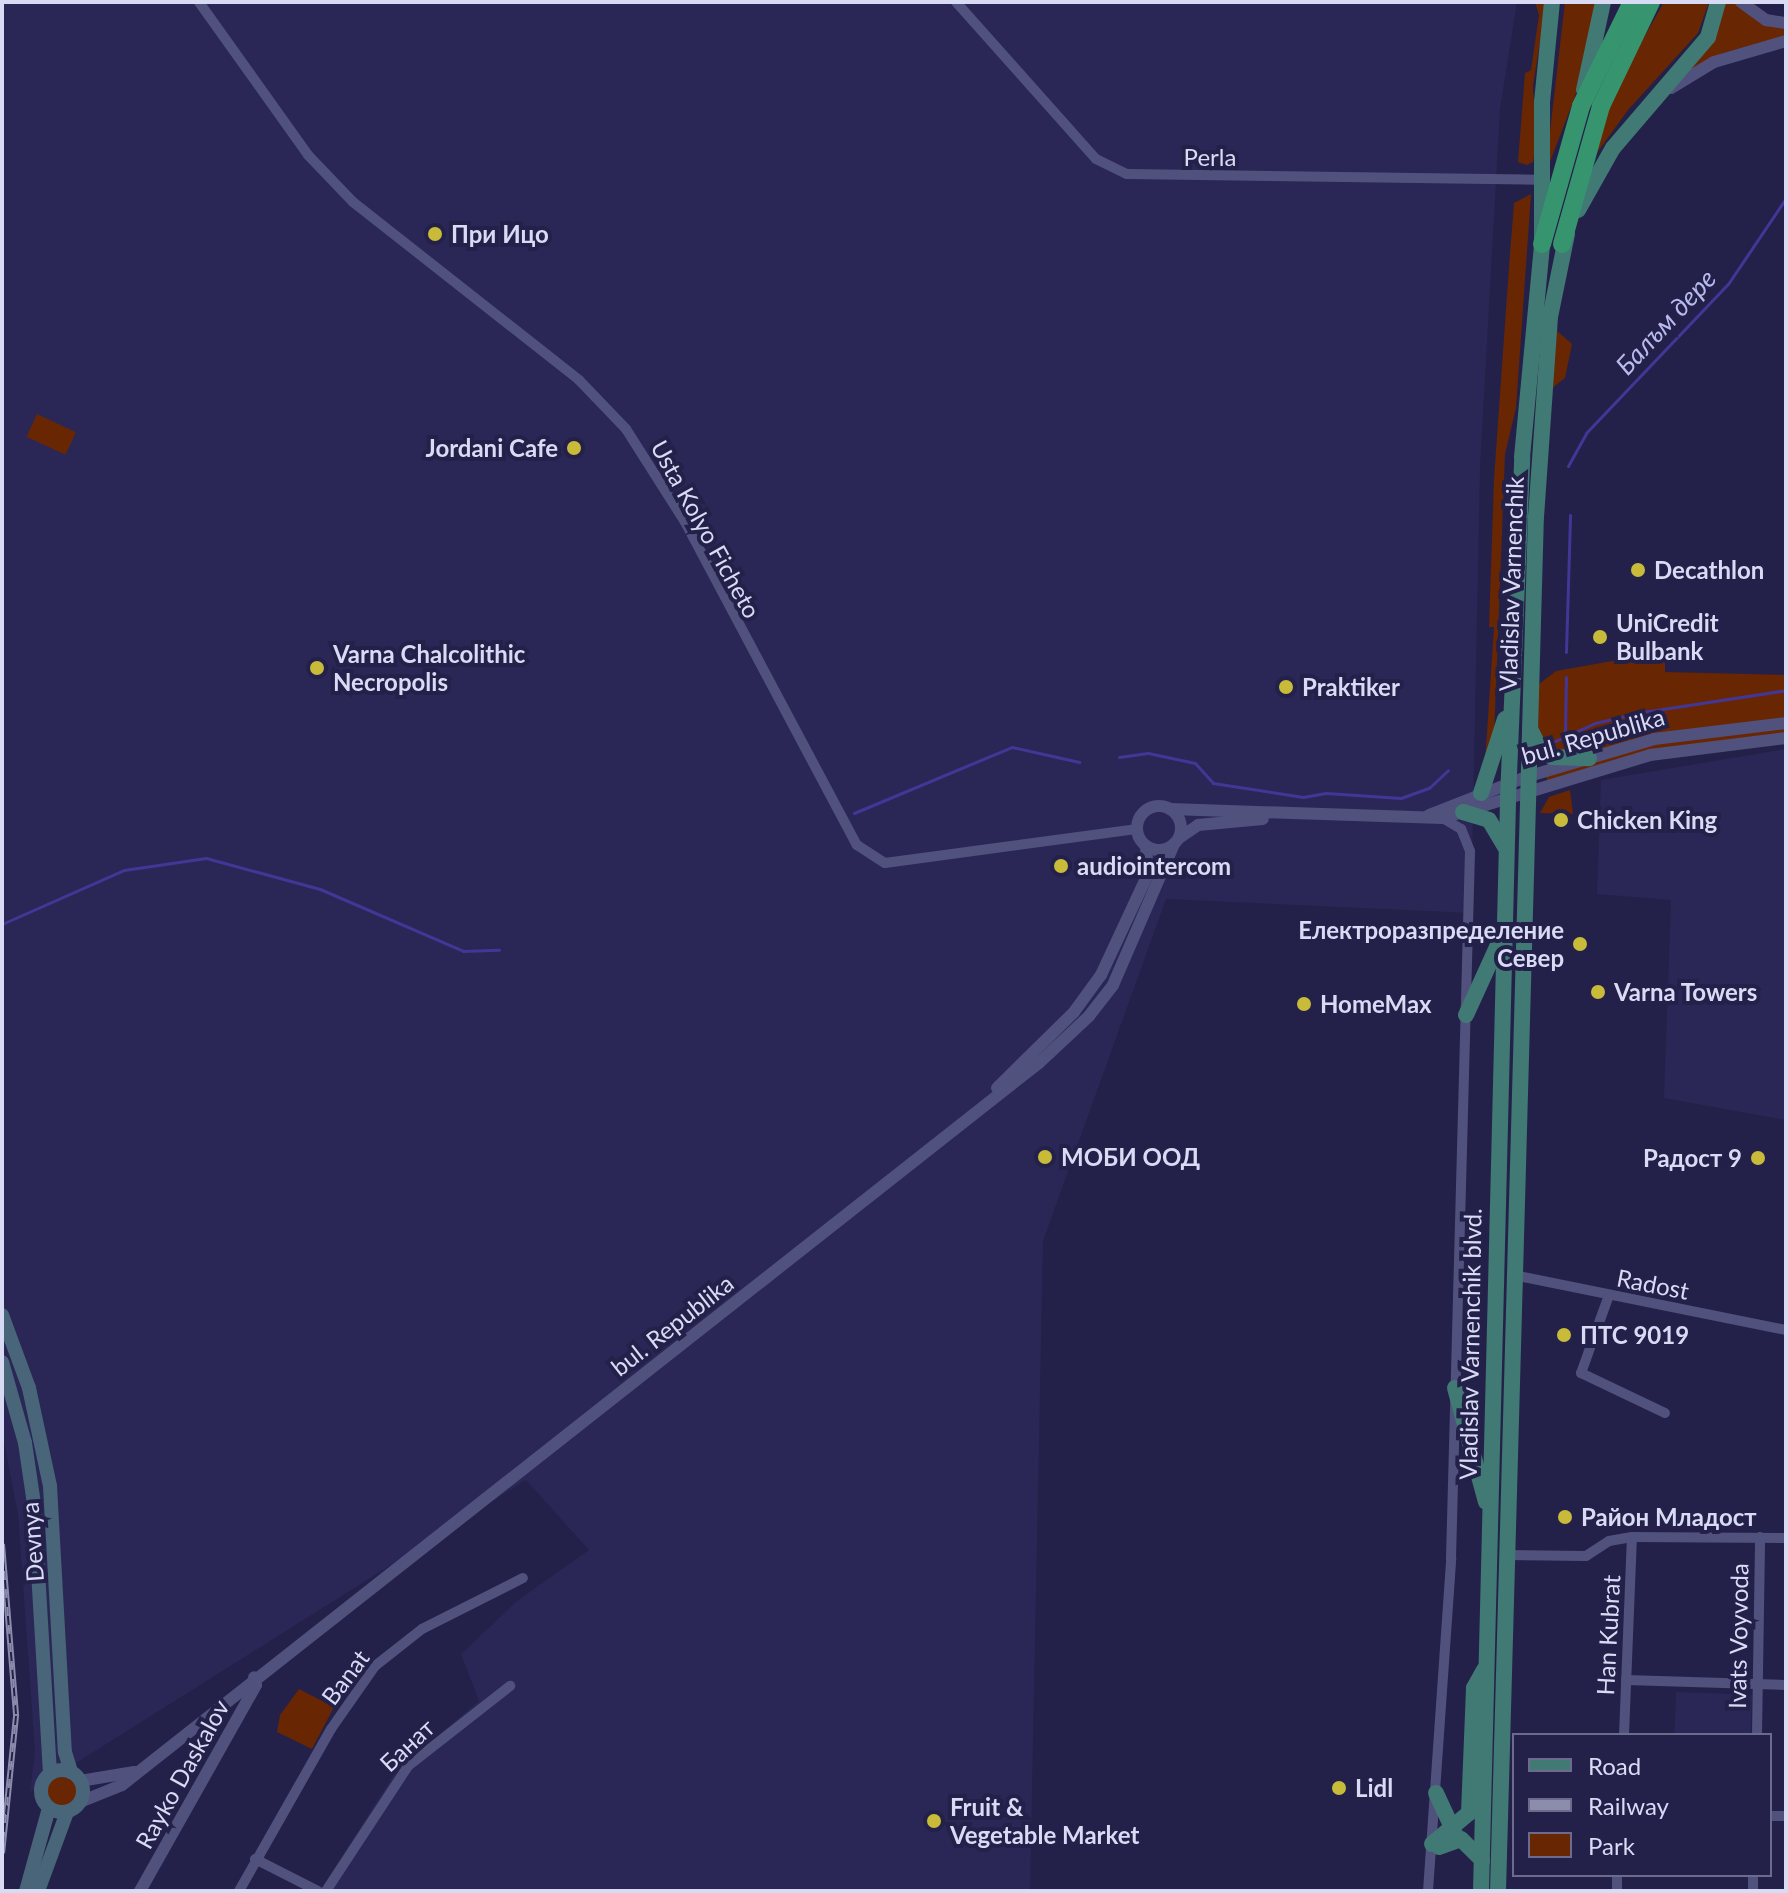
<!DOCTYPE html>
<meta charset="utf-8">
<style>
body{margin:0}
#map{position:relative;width:1788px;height:1893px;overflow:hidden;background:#232149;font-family:Lato,sans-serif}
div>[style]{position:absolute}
.built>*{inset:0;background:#2a2756;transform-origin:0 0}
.green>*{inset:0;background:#692602;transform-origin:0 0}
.round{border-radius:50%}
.stream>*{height:3px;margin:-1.5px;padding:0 1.5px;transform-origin:1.5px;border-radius:1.5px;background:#423796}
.minor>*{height:10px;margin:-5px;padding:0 5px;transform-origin:5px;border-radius:5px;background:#51517e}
.tertiary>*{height:12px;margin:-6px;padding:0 6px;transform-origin:6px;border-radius:6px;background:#51517e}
.tertiary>.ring{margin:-6px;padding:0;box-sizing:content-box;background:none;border:12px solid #51517e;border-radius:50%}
.secondary>*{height:14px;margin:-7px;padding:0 7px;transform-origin:7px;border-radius:7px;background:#496579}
.secondary>.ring{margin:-7px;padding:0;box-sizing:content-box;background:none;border:14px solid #496579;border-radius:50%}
.primary>*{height:16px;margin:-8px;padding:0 8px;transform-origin:8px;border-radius:8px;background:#417974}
.motorway>*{height:18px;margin:-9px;padding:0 9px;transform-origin:9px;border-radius:9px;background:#36946e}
.rail>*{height:6px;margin-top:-3px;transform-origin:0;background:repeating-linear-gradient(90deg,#232149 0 9px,#8c8cac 0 18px);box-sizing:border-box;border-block:2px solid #8c8cac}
.dots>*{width:22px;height:22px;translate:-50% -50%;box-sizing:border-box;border:4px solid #232149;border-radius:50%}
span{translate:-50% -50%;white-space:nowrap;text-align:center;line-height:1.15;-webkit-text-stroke:8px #232149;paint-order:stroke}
.street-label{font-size:24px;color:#d9dbf5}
.poi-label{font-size:24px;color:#d9dbf5;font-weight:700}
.left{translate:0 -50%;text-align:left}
.right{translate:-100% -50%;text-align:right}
.water-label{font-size:26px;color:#b9bbee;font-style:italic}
.frame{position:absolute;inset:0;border:4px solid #d9dbf5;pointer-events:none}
.legend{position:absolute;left:1512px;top:1733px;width:260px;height:144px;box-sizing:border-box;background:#232149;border:2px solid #6c6b8e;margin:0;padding:10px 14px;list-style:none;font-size:24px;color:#d9dbf5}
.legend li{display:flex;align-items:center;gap:16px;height:40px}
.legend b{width:40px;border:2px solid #6c6b8e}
</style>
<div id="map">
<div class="built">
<div style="clip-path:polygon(2px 2px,1517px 2px,1500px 109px,1480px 466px,1471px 913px,1166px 899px,1043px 1241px,1030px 1891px,320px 1891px,396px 1771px,479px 1701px,461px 1654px,517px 1601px,589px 1550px,526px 1480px,30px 1792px,35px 1751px,18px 1514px,2px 1431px)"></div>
<div style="clip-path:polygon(1786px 749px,1786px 1120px,1664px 1098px,1671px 900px,1597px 894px,1601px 780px)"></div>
<div style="left:1676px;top:1692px;width:76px;height:43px;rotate:2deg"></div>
</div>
<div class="green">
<div style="clip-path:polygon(1535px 2px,1546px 2px,1533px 86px,1536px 143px,1533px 162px,1527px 165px,1518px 162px,1525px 73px,1531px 70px,1539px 15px)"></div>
<div style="clip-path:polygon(1565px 2px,1599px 2px,1579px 86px,1545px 175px)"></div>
<div style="clip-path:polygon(1664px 2px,1709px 2px,1698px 33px,1628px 110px,1586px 168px,1620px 80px)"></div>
<div style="clip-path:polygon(1726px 2px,1737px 2px,1766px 25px,1786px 29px,1786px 36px,1723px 53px,1677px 77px,1713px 39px)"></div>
<div style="clip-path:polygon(1531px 194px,1516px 408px,1505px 454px,1494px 738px,1485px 763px,1494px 627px,1489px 627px,1494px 479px,1510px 253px,1514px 203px)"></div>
<div style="clip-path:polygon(1557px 331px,1572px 344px,1565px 378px,1551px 389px)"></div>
<div style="left:37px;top:414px;width:43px;height:25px;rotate:25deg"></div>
<div style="clip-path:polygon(1618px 660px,1665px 661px,1665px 672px,1786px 675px,1786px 740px,1678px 749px,1548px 785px,1545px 772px,1584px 759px,1540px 749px,1530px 709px,1539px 684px,1556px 671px)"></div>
<div style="clip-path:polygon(1570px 790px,1573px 814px,1540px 813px,1549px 797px)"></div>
<div style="clip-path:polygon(299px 1689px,334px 1707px,312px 1749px,277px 1732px,280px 1715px)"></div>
<div class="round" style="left:47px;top:1777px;width:30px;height:30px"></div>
</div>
<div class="stream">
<div style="left:1568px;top:466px;width:38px;rotate:-61deg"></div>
<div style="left:1586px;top:433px;width:206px;rotate:-46.4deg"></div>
<div style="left:1728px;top:284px;width:104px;rotate:-56deg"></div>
<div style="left:1566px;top:652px;width:137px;rotate:-88.3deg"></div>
<div style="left:1565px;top:734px;width:57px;rotate:-89deg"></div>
<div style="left:1553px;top:742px;width:46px;rotate:-24.3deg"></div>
<div style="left:1595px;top:723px;width:49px;rotate:-12.9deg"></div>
<div style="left:1643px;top:712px;width:145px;rotate:-8.7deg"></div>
<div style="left:1119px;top:757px;width:29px;rotate:-8deg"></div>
<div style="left:1148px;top:753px;width:48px;rotate:12deg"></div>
<div style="left:1195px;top:763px;width:27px;rotate:48deg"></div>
<div style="left:1213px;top:783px;width:91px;rotate:8.8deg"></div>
<div style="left:1303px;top:797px;width:23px;rotate:-10deg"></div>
<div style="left:1326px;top:793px;width:75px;rotate:3.8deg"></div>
<div style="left:1401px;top:798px;width:30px;rotate:-20deg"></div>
<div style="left:1429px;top:788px;width:26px;rotate:-43deg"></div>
<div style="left:854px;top:813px;width:171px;rotate:-22.7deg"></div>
<div style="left:1012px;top:747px;width:69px;rotate:12.6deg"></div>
<div style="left:2px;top:924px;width:133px;rotate:-23.9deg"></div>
<div style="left:124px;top:870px;width:83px;rotate:-8.3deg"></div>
<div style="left:206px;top:858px;width:118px;rotate:15.2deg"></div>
<div style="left:320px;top:889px;width:156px;rotate:23.4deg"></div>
<div style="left:463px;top:951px;width:36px;rotate:-2deg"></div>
</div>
<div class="minor">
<div style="left:199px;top:2px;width:188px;rotate:54.5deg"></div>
<div style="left:308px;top:155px;width:65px;rotate:46.2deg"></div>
<div style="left:353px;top:202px;width:288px;rotate:38.2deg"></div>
<div style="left:579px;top:380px;width:68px;rotate:46.2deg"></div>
<div style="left:626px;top:429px;width:110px;rotate:57.6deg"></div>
<div style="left:685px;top:522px;width:366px;rotate:62deg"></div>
<div style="left:857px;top:845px;width:33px;rotate:33deg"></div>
<div style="left:885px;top:863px;width:255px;rotate:-7.7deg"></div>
<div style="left:956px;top:2px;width:210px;rotate:48.3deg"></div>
<div style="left:1096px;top:159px;width:34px;rotate:26deg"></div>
<div style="left:1127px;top:174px;width:411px;rotate:0.8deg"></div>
<div style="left:1513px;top:1275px;width:278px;rotate:11.4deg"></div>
<div style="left:1609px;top:1295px;width:83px;rotate:109.7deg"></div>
<div style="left:1581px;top:1373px;width:93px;rotate:25.5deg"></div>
<div style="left:1506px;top:1555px;width:80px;rotate:0.7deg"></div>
<div style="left:1586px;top:1556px;width:27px;rotate:-33deg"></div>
<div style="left:1609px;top:1541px;width:23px;rotate:-10deg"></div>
<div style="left:1632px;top:1537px;width:154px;rotate:0.4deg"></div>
<div style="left:1626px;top:1680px;width:160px;rotate:1.8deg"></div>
<div style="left:1624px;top:1735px;width:198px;rotate:-87.7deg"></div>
<div style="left:1757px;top:1735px;width:198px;rotate:-89.1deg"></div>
<div style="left:1770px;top:1816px;width:16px"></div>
<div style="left:255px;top:1859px;width:71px;rotate:26.9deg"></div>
<div style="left:239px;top:1891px;width:186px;rotate:-60.4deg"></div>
<div style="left:331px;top:1729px;width:77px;rotate:-55.1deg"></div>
<div style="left:375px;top:1666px;width:60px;rotate:-38.2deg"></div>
<div style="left:422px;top:1629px;width:113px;rotate:-26.8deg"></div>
<div style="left:326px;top:1891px;width:149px;rotate:-56.7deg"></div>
<div style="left:408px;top:1766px;width:130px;rotate:-38.1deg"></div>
<div style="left:1428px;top:1891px;width:334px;rotate:-86deg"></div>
<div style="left:1451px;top:1558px;width:707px;rotate:-88.46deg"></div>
<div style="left:1470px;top:851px;width:24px;rotate:-112deg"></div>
<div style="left:1461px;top:829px;width:21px;rotate:-149deg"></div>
<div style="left:1617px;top:1891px;width:16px;rotate:-90deg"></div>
<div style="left:1753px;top:1891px;width:16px;rotate:-90deg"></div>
</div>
<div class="tertiary">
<div style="left:1741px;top:2px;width:31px;rotate:36deg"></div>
<div style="left:1766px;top:20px;width:20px;rotate:9deg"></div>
<div style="left:1671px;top:88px;width:50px;rotate:-31.2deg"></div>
<div style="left:1714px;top:62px;width:75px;rotate:-16.3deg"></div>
<div class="ring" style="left:1137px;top:806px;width:32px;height:32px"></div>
<div style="left:1170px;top:809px;width:273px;rotate:1.9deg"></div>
<div style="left:1443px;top:818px;width:216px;rotate:-16.9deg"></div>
<div style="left:1650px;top:755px;width:137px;rotate:-7.1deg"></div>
<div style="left:1429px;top:815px;width:104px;rotate:-21.4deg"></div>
<div style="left:1526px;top:777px;width:134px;rotate:-16.5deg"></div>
<div style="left:1654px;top:739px;width:133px;rotate:-6.9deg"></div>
<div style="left:1179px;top:838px;width:23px;rotate:-34deg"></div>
<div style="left:1198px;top:825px;width:65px;rotate:-5.3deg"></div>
<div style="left:997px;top:1088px;width:108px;rotate:-44.6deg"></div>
<div style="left:1074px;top:1012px;width:46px;rotate:-53.9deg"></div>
<div style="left:1101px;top:975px;width:111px;rotate:-65deg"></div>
<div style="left:1148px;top:874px;width:28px;rotate:-94deg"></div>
<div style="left:80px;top:1781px;width:55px;rotate:-9.5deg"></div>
<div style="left:80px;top:1802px;width:45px;rotate:-22deg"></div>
<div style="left:122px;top:1785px;width:1167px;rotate:-38.22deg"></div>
<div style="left:1039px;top:1063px;width:69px;rotate:-43.2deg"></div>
<div style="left:1089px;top:1016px;width:39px;rotate:-52deg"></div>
<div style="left:1113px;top:985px;width:154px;rotate:-66.6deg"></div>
<div style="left:140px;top:1891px;width:236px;rotate:-60.6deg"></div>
<div style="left:256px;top:1685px;width:8px;rotate:-104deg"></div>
</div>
<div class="secondary">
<div style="left:2px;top:1315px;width:78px;rotate:69.7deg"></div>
<div style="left:29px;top:1388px;width:100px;rotate:77.9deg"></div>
<div style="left:50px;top:1486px;width:266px;rotate:86.8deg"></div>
<div style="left:65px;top:1752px;width:21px;rotate:73deg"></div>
<div style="left:2px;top:1362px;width:84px;rotate:74.1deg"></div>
<div style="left:25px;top:1443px;width:62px;rotate:81.6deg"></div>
<div style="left:34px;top:1504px;width:270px;rotate:86.6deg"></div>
<div class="ring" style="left:41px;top:1770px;width:28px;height:28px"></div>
<div style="left:26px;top:1891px;width:86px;rotate:-74.5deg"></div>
<div style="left:38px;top:1891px;width:84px;rotate:-69.8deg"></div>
</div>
<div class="primary">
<div style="left:1584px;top:90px;width:90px;rotate:-77.8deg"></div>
<div style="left:1578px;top:210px;width:71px;rotate:-60.6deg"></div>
<div style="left:1613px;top:148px;width:146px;rotate:-49.4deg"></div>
<div style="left:1708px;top:37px;width:36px;rotate:-74deg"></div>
<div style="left:1530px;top:729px;width:22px;rotate:63deg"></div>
<div style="left:1540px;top:749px;width:14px;rotate:34deg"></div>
<div style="left:1552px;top:757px;width:37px;rotate:2deg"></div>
<div style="left:1481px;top:793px;width:78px;rotate:-72deg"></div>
<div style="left:1463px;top:812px;width:27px;rotate:17deg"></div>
<div style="left:1489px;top:820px;width:31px;rotate:59deg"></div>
<div style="left:1466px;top:1015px;width:87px;rotate:-65.5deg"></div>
<div style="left:1455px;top:1388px;width:118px;rotate:74.8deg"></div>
<div style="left:1436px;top:1793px;width:45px;rotate:65.1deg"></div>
<div style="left:1432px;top:1844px;width:48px;rotate:-40deg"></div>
<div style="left:1469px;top:1813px;width:125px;rotate:-87.7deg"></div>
<div style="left:1474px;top:1688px;width:21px;rotate:-61deg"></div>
<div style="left:1439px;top:1847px;width:23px;rotate:-20deg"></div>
<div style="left:1461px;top:1839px;width:30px;rotate:45deg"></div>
<div style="left:1481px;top:1891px;width:1093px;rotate:-88.58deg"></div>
<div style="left:1508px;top:798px;width:341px;rotate:-87.6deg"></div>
<div style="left:1522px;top:457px;width:214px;rotate:-84.6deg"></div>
<div style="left:1542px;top:244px;width:142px;rotate:-90deg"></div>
<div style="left:1542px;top:102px;width:100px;rotate:-84.3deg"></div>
<div style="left:1498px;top:1891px;width:1375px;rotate:-88.42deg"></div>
<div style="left:1536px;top:517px;width:200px;rotate:-86deg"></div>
<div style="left:1550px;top:317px;width:85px;rotate:-78.4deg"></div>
</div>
<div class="motorway">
<div style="left:1542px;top:244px;width:143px;rotate:-74.2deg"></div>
<div style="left:1581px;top:106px;width:116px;rotate:-63.9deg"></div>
<div style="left:1562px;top:244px;width:143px;rotate:-74.2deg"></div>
<div style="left:1601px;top:106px;width:115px;rotate:-64.3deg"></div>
</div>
<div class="rail">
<div style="left:2px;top:1544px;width:173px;rotate:85.3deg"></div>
<div style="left:16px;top:1716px;width:138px;rotate:95.8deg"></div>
</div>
<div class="dots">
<div style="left:435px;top:234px;background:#c9bb3a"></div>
<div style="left:574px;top:448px;background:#c9bb3a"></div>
<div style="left:1638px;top:570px;background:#c9bb3a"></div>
<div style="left:1600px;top:637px;background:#c9bb3a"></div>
<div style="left:317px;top:668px;background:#c9bb3a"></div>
<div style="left:1286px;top:687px;background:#c9bb3a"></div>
<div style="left:1561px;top:820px;background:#c9bb3a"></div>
<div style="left:1061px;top:866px;background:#c9bb3a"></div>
<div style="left:1580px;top:944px;background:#c9bb3a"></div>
<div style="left:1598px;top:992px;background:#c9bb3a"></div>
<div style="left:1304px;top:1004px;background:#c9bb3a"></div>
<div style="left:1045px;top:1157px;background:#c9bb3a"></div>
<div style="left:1758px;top:1158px;background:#c9bb3a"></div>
<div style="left:1564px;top:1335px;background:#c9bb3a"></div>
<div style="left:1565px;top:1517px;background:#c9bb3a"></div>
<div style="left:1339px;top:1788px;background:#c9bb3a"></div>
<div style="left:934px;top:1821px;background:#c9bb3a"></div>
</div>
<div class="street-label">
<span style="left:1210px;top:157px">Perla</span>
<span style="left:706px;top:529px;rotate:61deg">Usta Kolyo Ficheto</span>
<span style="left:1511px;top:584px;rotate:-88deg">Vladislav Varnenchik</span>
<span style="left:1593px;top:736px;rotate:-16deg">bul. Republika</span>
<span style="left:1653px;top:1284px;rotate:11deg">Radost</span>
<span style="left:672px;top:1325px;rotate:-38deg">bul. Republika</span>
<span style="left:1470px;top:1344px;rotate:-89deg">Vladislav Varnenchik blvd.</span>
<span style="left:32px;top:1542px;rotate:-94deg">Devnya</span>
<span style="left:1608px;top:1635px;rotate:-87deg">Han Kubrat</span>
<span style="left:1738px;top:1636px;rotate:-89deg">Ivats Voyvoda</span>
<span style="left:345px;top:1677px;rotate:-53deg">Banat</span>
<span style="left:407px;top:1745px;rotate:-43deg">Банат</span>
<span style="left:182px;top:1774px;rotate:-61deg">Rayko Daskalov</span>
</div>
<div class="poi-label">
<span class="left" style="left:451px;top:234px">При Ицо</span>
<span class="right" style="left:558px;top:448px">Jordani Cafe</span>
<span class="left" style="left:1654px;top:570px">Decathlon</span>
<span class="left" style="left:1616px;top:637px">UniCredit<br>Bulbank</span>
<span class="left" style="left:333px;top:668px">Varna Chalcolithic<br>Necropolis</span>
<span class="left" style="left:1302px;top:687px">Praktiker</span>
<span class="left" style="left:1577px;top:820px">Chicken King</span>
<span class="left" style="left:1077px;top:866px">audiointercom</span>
<span class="right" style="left:1564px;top:944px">Електроразпределение<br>Север</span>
<span class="left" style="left:1614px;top:992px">Varna Towers</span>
<span class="left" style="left:1320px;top:1004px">HomeMax</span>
<span class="left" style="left:1061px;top:1157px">МОБИ ООД</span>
<span class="right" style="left:1742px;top:1158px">Радост 9</span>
<span class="left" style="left:1580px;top:1335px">ПТС 9019</span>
<span class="left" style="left:1581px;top:1517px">Район Младост</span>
<span class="left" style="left:1355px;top:1788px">Lidl</span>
<span class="left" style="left:950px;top:1821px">Fruit &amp;<br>Vegetable Market</span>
</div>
<div class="water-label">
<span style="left:1666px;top:322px;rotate:-47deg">Балъм дере</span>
</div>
<div class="frame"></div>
<ul class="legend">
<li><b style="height:10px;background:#417974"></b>Road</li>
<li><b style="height:10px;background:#8c8cac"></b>Railway</li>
<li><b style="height:22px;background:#692602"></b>Park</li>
</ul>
</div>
